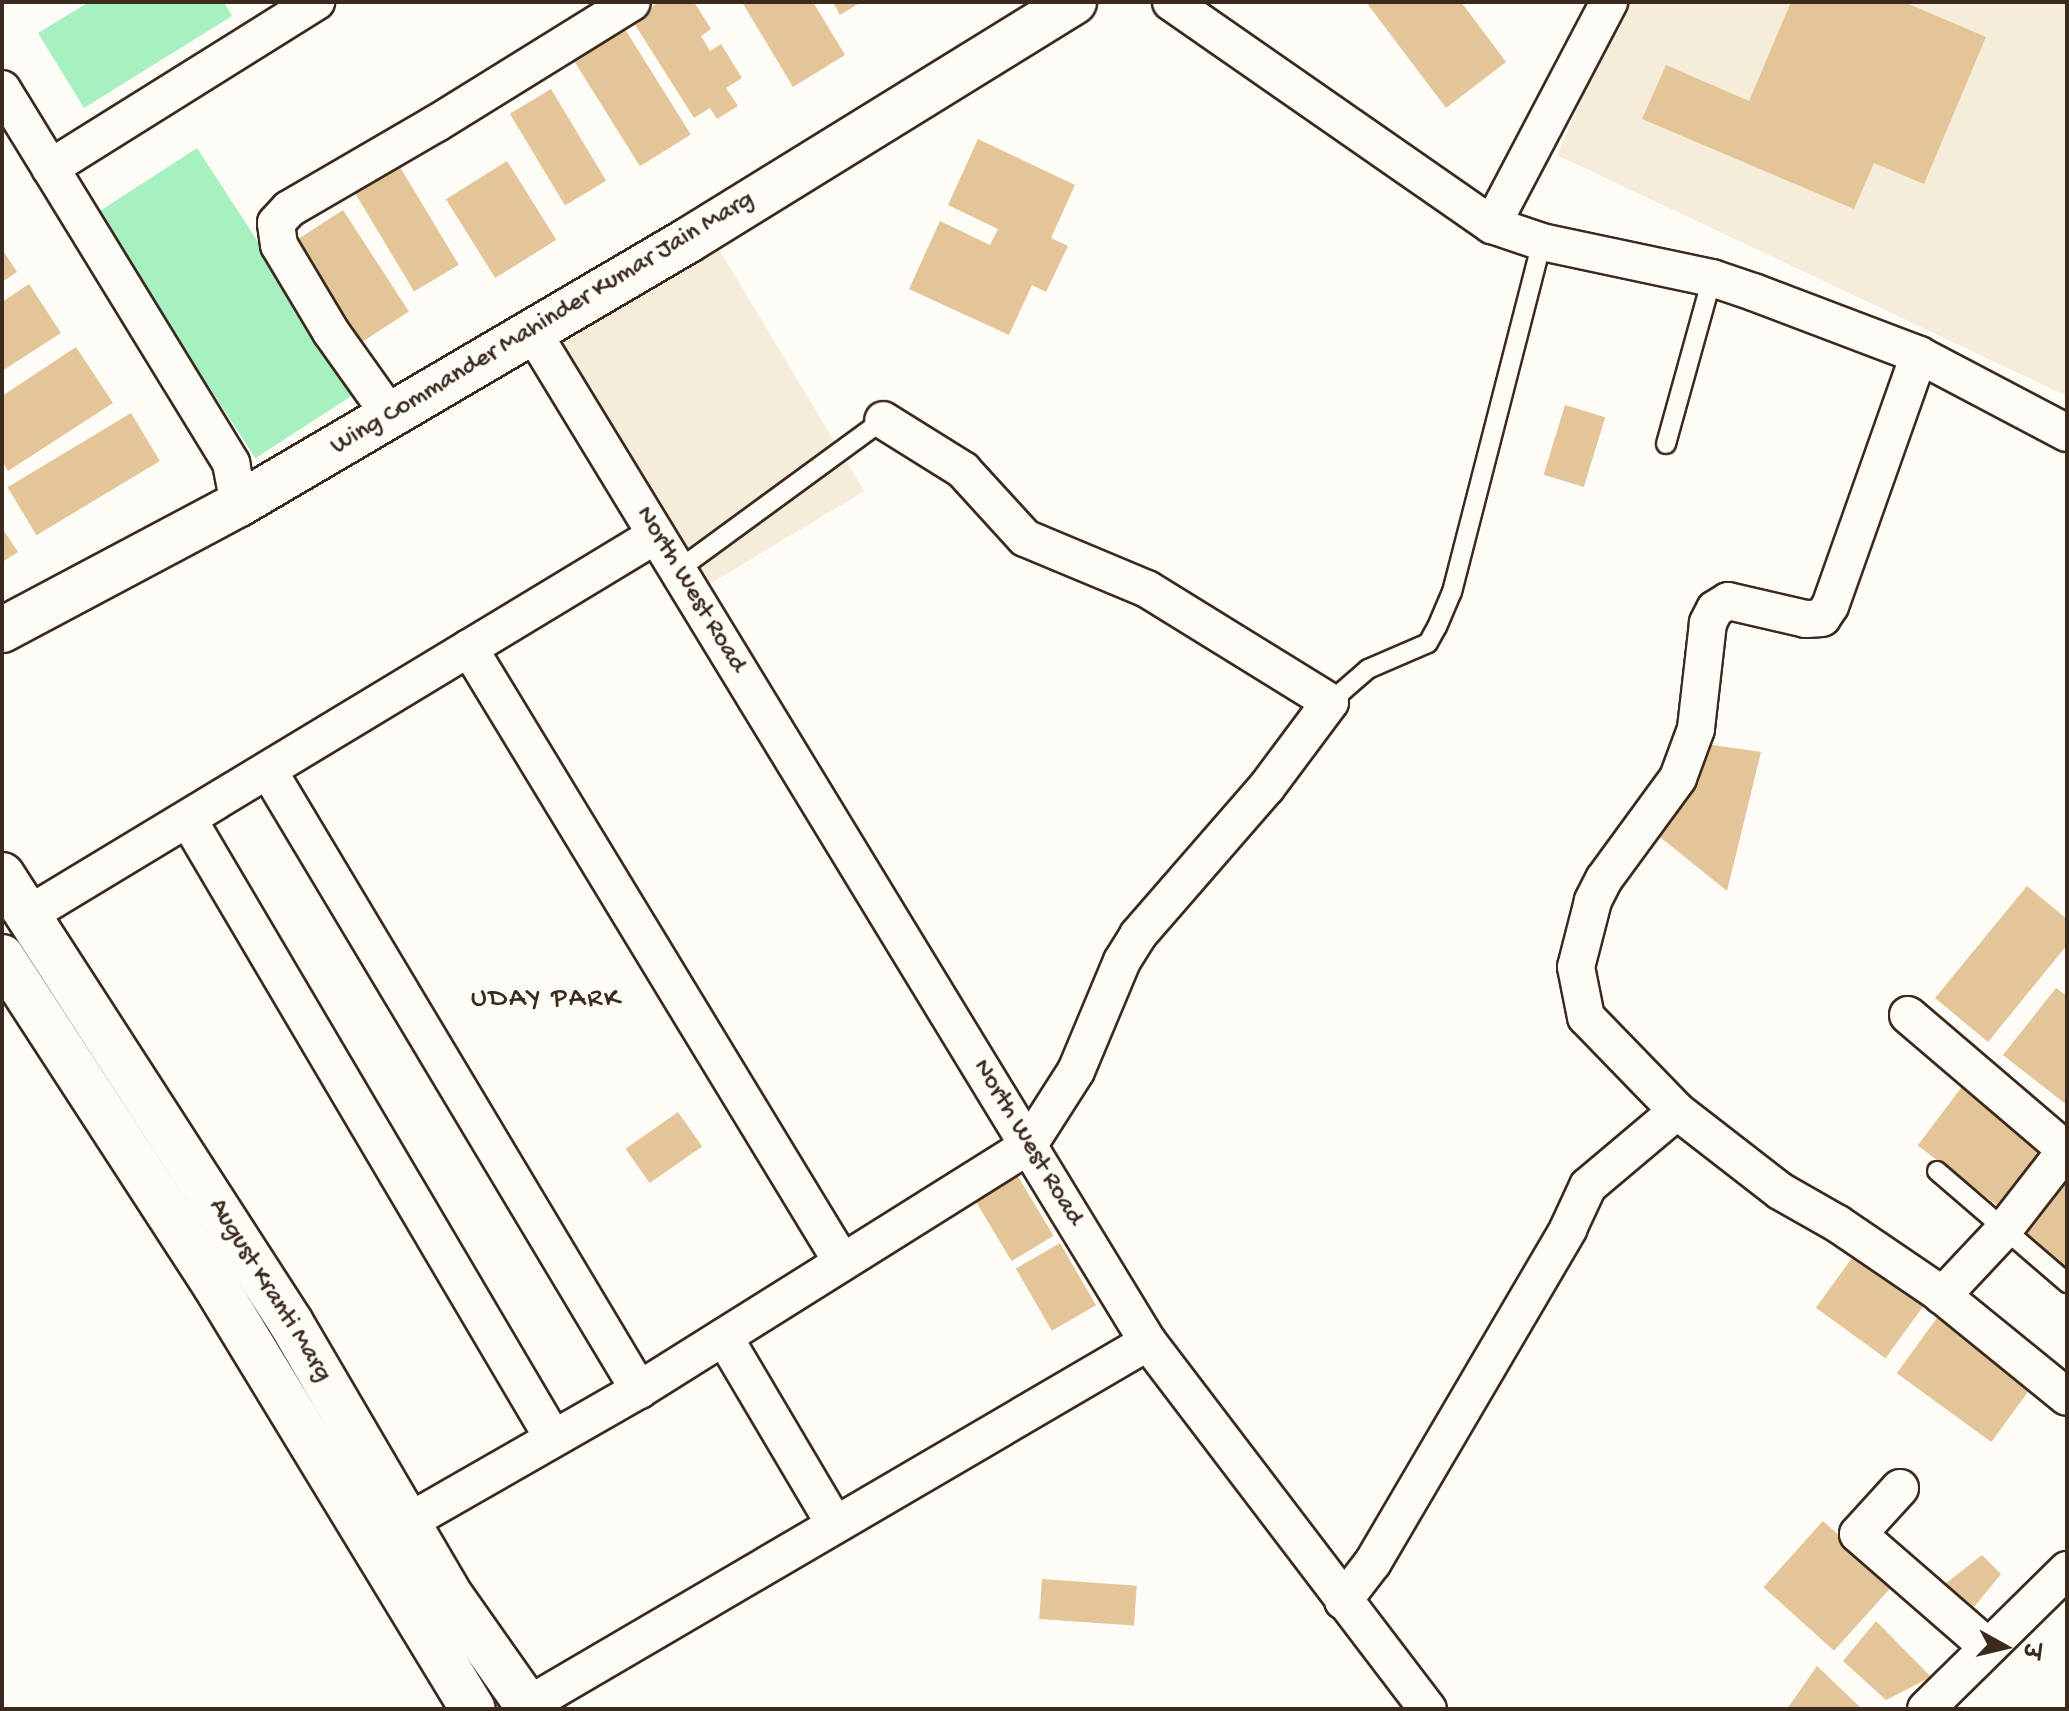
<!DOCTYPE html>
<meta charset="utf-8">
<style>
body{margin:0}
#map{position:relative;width:2069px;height:1711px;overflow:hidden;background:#fdfcf7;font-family:"Gochi Hand","Playpen Sans Deva",sans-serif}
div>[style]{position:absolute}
.built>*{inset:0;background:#f6ecda;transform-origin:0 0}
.green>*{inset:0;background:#a7f1c0;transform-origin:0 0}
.building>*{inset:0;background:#e4c597;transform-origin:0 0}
.roads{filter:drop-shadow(2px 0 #3b2a1e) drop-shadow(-2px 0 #3b2a1e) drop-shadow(0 2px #3b2a1e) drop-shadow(0 -2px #3b2a1e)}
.lane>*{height:18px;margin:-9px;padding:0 9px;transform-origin:9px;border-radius:9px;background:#fdfcf7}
.street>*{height:36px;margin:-18px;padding:0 18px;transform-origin:18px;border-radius:18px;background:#fdfcf7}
.secondary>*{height:44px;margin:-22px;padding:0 22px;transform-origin:22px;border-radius:22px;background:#fdfcf7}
span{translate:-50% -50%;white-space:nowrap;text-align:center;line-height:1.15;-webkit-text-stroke:8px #fdfcf7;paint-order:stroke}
.street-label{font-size:26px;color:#3b2a1e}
.neighbourhood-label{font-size:28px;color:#3b2a1e;letter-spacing:2px}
.frame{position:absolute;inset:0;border:4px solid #3b2a1e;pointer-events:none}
.north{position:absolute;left:1965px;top:1607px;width:80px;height:80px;-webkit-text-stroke:6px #fdfcf7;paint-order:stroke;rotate:98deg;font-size:22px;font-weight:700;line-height:32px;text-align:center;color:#3b2a1e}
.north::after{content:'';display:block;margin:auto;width:28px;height:36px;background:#3b2a1e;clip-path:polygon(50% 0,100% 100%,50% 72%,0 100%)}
</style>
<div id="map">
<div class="built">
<div style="clip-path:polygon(1624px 2px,2067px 2px,2067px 396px,1557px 155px)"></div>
<div style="left:717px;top:246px;width:286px;height:189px;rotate:59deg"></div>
</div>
<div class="green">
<div style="clip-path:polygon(89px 2px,224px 2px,232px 16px,84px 108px,38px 33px)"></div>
<div style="left:197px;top:148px;width:292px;height:120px;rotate:57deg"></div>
</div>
<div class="building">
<div style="clip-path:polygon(659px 2px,694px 2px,711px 29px,701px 36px,710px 51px,721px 44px,742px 78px,726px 88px,738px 106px,717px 119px,710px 108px,694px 118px,632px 20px)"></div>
<div style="clip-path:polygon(742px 2px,813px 2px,845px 55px,793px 87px)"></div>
<div style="clip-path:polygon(833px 2px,861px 2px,840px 15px)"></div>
<div style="clip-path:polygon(1366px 2px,1461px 2px,1506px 62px,1446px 108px)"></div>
<div style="clip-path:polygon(1791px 2px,1904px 2px,1986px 37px,1924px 184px,1874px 163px,1854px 209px,1642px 119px,1666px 65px,1749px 101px)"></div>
<div style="left:623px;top:26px;width:128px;height:60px;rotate:58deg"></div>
<div style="left:551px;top:89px;width:107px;height:48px;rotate:59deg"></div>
<div style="clip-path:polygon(978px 139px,1075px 185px,1051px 238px,1068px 246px,1046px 292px,1032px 285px,1009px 335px,909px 289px,940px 221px,990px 245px,998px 229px,948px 205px)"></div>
<div style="left:507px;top:161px;width:93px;height:72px;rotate:58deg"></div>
<div style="left:400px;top:167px;width:114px;height:52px;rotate:59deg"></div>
<div style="left:343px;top:210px;width:121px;height:62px;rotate:57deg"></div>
<div style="clip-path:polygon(2px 249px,17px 272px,2px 282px)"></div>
<div style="clip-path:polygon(29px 284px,61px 333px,2px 371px,2px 302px)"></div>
<div style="clip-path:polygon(76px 347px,113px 403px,8px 471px,2px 461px,2px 396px)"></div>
<div style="left:1565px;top:405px;width:42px;height:73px;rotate:17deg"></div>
<div style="left:131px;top:413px;width:56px;height:144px;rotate:59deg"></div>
<div style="clip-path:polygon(2px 528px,18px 552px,2px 562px)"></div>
<div style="clip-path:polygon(1706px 744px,1761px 752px,1727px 891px,1650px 829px)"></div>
<div style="clip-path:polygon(2027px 886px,2067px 919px,2067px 945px,1988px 1042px,1935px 998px)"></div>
<div style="clip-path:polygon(2056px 988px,2067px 996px,2067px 1105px,2003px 1055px)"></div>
<div style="left:1964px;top:1084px;width:107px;height:77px;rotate:37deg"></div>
<div style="left:678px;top:1112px;width:42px;height:64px;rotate:55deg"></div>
<div style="clip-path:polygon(2067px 1166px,2067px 1275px,2015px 1234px)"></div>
<div style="left:1017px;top:1175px;width:71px;height:49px;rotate:59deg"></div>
<div style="left:1060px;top:1243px;width:72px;height:51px;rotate:60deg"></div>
<div style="left:1860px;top:1247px;width:86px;height:75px;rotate:36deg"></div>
<div style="left:1942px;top:1311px;width:117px;height:77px;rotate:36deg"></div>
<div style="left:1823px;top:1521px;width:95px;height:89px;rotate:42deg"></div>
<div style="clip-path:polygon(1982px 1555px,2001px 1574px,1974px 1607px,1945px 1584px)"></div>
<div style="left:1042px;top:1579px;width:95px;height:40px;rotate:4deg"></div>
<div style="clip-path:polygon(1876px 1621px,1931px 1677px,1886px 1700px,1843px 1661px)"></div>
<div style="clip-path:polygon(1817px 1666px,1862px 1709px,1787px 1709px)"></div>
</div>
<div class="roads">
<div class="lane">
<div style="left:1666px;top:444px;width:172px;rotate:-74.5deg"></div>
<div style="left:678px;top:570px;width:254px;rotate:-36.2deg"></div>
<div style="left:1330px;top:702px;width:50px;rotate:-41deg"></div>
<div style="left:1368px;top:669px;width:65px;rotate:-23.4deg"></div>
<div style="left:1428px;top:643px;width:18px;rotate:-61deg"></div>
<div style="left:1437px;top:627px;width:38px;rotate:-67deg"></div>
<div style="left:1452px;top:592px;width:361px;rotate:-75.6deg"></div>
<div style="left:1937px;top:1171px;width:172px;rotate:40.7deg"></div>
</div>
<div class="street">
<div style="left:1171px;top:2px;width:391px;rotate:34.8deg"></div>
<div style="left:1492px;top:225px;width:53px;rotate:18.8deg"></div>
<div style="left:1542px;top:242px;width:174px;rotate:12deg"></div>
<div style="left:1712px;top:278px;width:46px;rotate:18.8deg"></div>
<div style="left:1756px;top:293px;width:174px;rotate:20.8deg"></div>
<div style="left:1919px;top:355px;width:167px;rotate:27.8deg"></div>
<div style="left:2px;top:89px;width:439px;rotate:58.5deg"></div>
<div style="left:231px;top:463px;width:42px;rotate:79deg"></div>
<div style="left:50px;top:168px;width:314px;rotate:-32deg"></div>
<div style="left:1492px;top:225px;width:252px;rotate:-62.3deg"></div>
<div style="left:532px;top:331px;width:1184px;rotate:58.65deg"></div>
<div style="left:1148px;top:1342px;width:462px;rotate:52.7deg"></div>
<div style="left:1919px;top:355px;width:266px;rotate:109.5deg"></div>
<div style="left:1830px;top:606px;width:14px;rotate:124deg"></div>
<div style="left:1822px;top:618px;width:16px;rotate:176deg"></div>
<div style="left:1806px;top:619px;width:80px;rotate:-167deg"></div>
<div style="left:1728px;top:601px;width:15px;rotate:148deg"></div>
<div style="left:1715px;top:609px;width:16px;rotate:117deg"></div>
<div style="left:1708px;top:623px;width:107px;rotate:96.5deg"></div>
<div style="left:1696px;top:729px;width:52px;rotate:110.2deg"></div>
<div style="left:1678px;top:778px;width:125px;rotate:126.2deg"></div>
<div style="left:1604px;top:879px;width:25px;rotate:117deg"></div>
<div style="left:1593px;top:901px;width:68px;rotate:104.4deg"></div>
<div style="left:1576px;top:967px;width:51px;rotate:78.7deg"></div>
<div style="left:1586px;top:1017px;width:131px;rotate:45.9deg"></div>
<div style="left:1677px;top:1111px;width:130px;rotate:37.8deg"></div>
<div style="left:1780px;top:1191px;width:67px;rotate:29.6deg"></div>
<div style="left:1838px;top:1224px;width:121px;rotate:34.2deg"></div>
<div style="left:1938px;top:1292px;width:166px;rotate:39.1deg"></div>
<div style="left:390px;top:415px;width:102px;rotate:-125.4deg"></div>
<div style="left:331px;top:332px;width:101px;rotate:-120.9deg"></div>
<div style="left:279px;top:245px;width:22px;rotate:-98deg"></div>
<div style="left:276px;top:223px;width:19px;rotate:-47deg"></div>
<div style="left:289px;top:209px;width:171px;rotate:-30.2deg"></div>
<div style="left:437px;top:123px;width:229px;rotate:-31.8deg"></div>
<div style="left:469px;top:648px;width:718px;rotate:58.72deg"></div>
<div style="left:268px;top:770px;width:723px;rotate:59.1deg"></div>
<div style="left:188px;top:819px;width:719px;rotate:59.47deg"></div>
<div style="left:26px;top:916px;width:736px;rotate:-31.16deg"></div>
<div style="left:1908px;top:1015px;width:208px;rotate:40.5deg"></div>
<div style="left:2066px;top:1150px;width:103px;rotate:127.9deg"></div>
<div style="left:2003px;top:1231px;width:89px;rotate:133.2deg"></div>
<div style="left:724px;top:1337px;width:218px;rotate:59.4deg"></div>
<div style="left:1900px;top:1488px;width:62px;rotate:132.4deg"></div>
<div style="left:1858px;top:1534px;width:172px;rotate:41deg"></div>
<div style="left:410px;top:1521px;width:264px;rotate:-29.8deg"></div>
<div style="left:639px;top:1390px;width:459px;rotate:-32.1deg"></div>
<div style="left:1028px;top:1146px;width:89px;rotate:-57.4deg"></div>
<div style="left:1076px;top:1071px;width:119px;rotate:-67.3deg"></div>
<div style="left:1122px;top:961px;width:31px;rotate:-58deg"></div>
<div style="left:1138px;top:935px;width:195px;rotate:-49deg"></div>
<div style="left:1266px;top:788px;width:107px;rotate:-53.3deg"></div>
<div style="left:1330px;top:702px;width:215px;rotate:-148.3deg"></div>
<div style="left:1147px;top:589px;width:132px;rotate:-157.3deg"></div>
<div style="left:1025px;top:538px;width:92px;rotate:-132.4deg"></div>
<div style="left:963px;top:470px;width:94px;rotate:-148deg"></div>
<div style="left:1343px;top:1601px;width:49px;rotate:-52.4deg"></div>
<div style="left:1373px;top:1562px;width:386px;rotate:-59.6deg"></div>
<div style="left:1568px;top:1229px;width:47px;rotate:-65.1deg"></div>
<div style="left:1588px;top:1186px;width:116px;rotate:-40.1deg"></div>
<div style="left:528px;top:1705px;width:718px;rotate:-30.35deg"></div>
<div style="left:1926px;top:1709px;width:198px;rotate:-44.6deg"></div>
</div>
<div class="secondary">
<div style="left:2px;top:630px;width:268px;rotate:-28deg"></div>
<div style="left:239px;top:504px;width:519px;rotate:-30.42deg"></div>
<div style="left:687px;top:241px;width:455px;rotate:-31.7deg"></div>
<div style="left:2px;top:875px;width:533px;rotate:57.17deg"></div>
<div style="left:291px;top:1323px;width:319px;rotate:59.7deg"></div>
<div style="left:452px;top:1598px;width:136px;rotate:54.9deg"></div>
<div style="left:2px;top:957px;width:391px;rotate:57deg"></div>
<div style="left:215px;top:1285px;width:496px;rotate:58.7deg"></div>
</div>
</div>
<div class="street-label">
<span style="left:543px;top:324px;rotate:-31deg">Wing Commander Mahinder Kumar Jain Marg</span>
<span style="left:690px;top:590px;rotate:59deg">North West Road</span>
<span style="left:1027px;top:1143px;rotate:59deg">North West Road</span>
<span style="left:269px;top:1291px;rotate:58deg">August Kranti Marg</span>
</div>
<div class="neighbourhood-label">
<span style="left:546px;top:1000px">UDAY PARK</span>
</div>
<div class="frame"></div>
<div class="north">उ</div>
</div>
